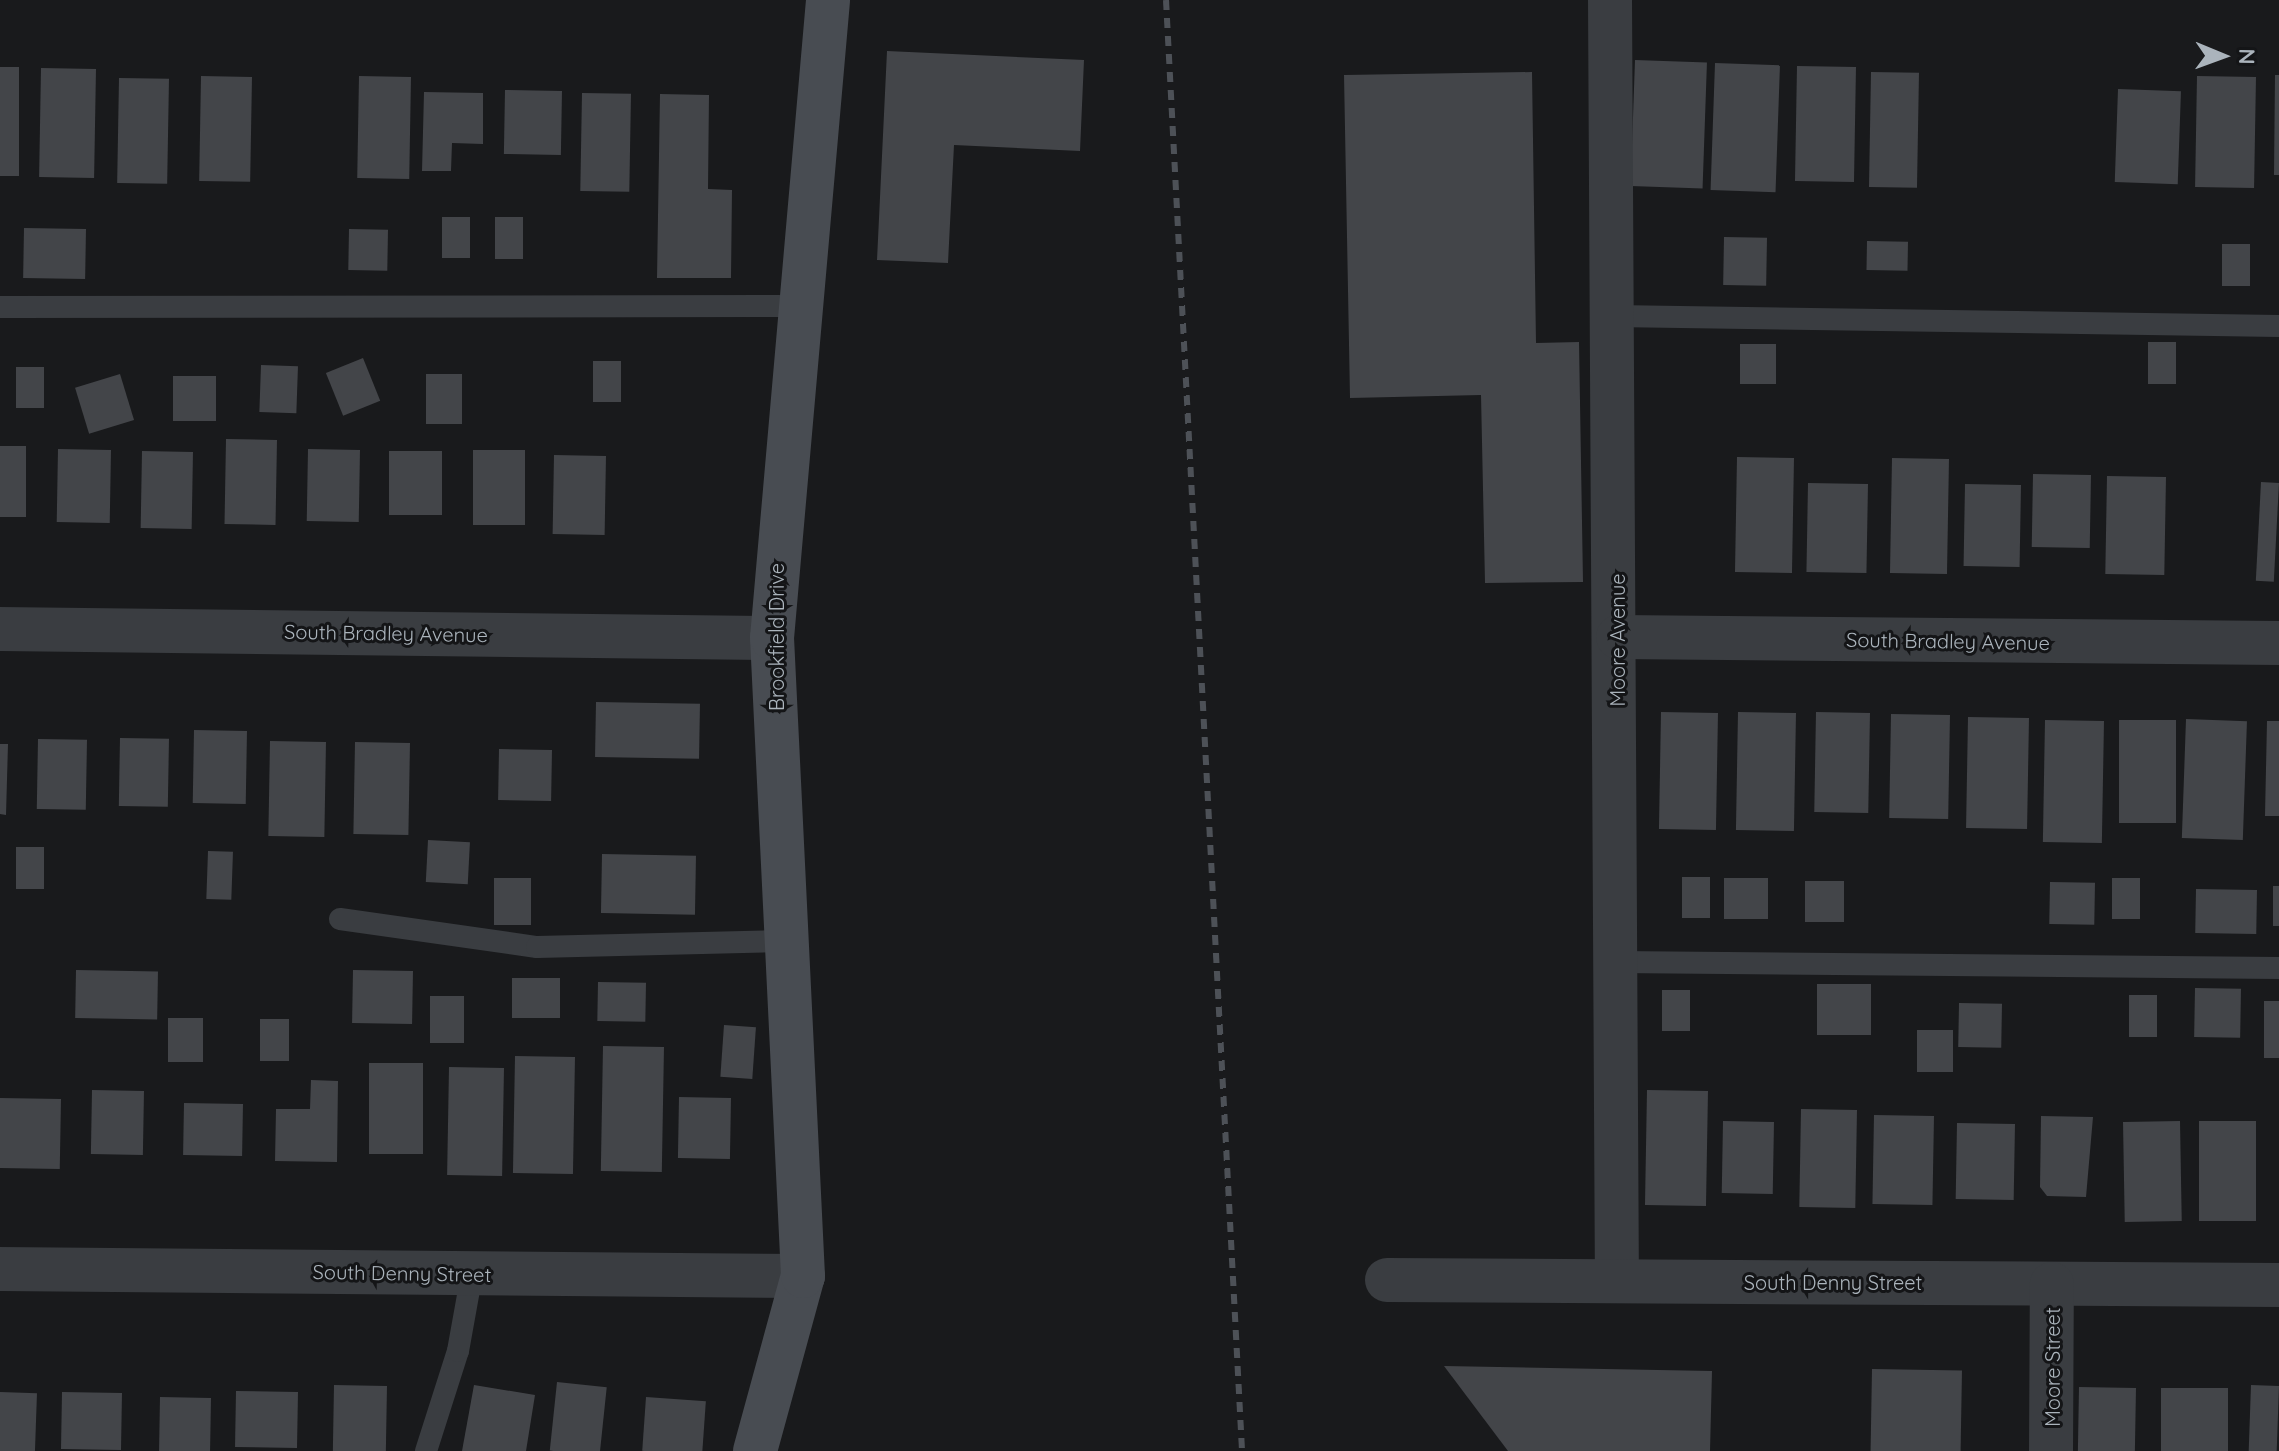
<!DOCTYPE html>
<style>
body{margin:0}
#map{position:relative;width:2279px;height:1451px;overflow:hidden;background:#191a1c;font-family:Quicksand,sans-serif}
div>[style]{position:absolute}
.building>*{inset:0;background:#434549;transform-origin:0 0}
.lane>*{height:22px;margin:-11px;padding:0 11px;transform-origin:11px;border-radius:11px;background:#3a3d41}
.street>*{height:44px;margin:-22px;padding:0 22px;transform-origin:22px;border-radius:22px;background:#3a3d41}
.secondary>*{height:44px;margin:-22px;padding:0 22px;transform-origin:22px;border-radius:22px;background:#484c52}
.rail>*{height:6px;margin-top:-3px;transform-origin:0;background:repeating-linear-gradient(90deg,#4d5157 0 10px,transparent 0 18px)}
span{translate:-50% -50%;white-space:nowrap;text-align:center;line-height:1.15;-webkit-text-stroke:6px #141517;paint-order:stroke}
.street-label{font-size:20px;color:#abb4bc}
.north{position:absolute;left:2183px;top:16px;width:80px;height:80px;-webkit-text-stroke:6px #141517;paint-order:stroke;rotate:91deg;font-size:22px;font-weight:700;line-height:32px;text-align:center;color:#abb4bc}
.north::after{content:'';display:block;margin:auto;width:28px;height:36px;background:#abb4bc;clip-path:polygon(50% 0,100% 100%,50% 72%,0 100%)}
</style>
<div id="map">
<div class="building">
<div style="clip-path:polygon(887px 51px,1084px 60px,1080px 151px,954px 145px,948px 263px,877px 260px)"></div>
<div style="left:1635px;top:60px;width:72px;height:126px;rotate:2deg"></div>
<div style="left:1715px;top:63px;width:65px;height:127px;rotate:2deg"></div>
<div style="left:1797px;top:66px;width:59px;height:115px;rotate:1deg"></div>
<div style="left:0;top:67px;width:19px;height:109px"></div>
<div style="left:41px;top:68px;width:55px;height:109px;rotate:1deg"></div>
<div style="clip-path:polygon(1532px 72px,1536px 343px,1579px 342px,1583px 582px,1485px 583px,1481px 395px,1350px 398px,1344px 75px)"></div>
<div style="left:1871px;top:72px;width:48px;height:115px;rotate:1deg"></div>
<div style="clip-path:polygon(2275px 75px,2279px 75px,2279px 175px,2274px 175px)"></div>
<div style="left:201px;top:76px;width:51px;height:105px;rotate:1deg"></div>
<div style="left:359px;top:76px;width:52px;height:102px;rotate:1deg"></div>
<div style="left:2197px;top:76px;width:59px;height:111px;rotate:1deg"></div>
<div style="left:119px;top:78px;width:50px;height:105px;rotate:1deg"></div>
<div style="left:2118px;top:89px;width:63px;height:93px;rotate:2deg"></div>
<div style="left:505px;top:90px;width:57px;height:64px;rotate:1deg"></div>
<div style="clip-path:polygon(424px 92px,483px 93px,483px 144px,452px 143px,451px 171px,422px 171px)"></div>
<div style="left:582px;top:93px;width:49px;height:98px;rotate:1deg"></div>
<div style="clip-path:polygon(660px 94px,709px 95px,708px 189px,732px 190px,731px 278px,657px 278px)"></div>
<div style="left:442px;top:217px;width:28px;height:41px"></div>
<div style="left:495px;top:217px;width:28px;height:42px"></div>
<div style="left:24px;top:228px;width:62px;height:50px;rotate:1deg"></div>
<div style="left:349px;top:229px;width:39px;height:41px;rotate:1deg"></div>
<div style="left:1724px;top:237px;width:43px;height:48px;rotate:1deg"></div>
<div style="left:1867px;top:241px;width:41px;height:29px;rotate:1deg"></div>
<div style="left:2222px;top:244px;width:28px;height:42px"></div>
<div style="left:2148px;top:342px;width:28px;height:42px"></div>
<div style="left:1740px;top:344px;width:36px;height:40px"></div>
<div style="left:363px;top:358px;width:46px;height:40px;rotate:68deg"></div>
<div style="left:593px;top:361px;width:28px;height:41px"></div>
<div style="left:261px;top:365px;width:37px;height:47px;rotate:2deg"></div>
<div style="left:16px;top:367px;width:28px;height:41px"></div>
<div style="left:120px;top:374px;width:48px;height:47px;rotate:73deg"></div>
<div style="left:426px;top:374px;width:36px;height:50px"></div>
<div style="left:173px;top:376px;width:43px;height:45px"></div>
<div style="left:226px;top:439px;width:51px;height:85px;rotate:1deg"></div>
<div style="left:0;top:446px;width:26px;height:71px"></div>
<div style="left:58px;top:449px;width:53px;height:73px;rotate:1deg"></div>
<div style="left:308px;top:449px;width:52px;height:72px;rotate:1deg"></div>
<div style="left:473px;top:450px;width:52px;height:75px"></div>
<div style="left:142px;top:451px;width:51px;height:77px;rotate:1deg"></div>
<div style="left:389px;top:451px;width:53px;height:64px"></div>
<div style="left:554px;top:455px;width:52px;height:79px;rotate:1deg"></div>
<div style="left:1737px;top:457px;width:57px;height:115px;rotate:1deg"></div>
<div style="left:1892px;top:458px;width:57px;height:115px;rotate:1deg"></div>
<div style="left:2033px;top:474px;width:58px;height:73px;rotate:1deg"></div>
<div style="left:2107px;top:476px;width:59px;height:98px;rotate:1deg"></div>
<div style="left:2261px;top:482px;width:18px;height:99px;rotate:3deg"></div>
<div style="left:1808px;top:483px;width:60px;height:89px;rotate:1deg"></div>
<div style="left:1965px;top:484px;width:56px;height:82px;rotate:1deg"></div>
<div style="left:596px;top:702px;width:104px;height:55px;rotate:1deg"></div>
<div style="left:1661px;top:712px;width:57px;height:117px;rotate:1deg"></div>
<div style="left:1738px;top:712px;width:58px;height:118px;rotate:1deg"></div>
<div style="left:1816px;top:712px;width:54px;height:100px;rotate:1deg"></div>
<div style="left:1891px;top:714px;width:59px;height:104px;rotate:1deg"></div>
<div style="left:1968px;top:717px;width:61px;height:111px;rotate:1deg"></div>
<div style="left:2186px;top:719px;width:61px;height:119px;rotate:2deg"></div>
<div style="left:2045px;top:720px;width:59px;height:122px;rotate:1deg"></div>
<div style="left:2119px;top:720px;width:57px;height:103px"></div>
<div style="clip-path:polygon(2267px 721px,2279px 721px,2279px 816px,2265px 816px)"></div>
<div style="left:194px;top:730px;width:53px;height:73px;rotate:1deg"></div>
<div style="left:120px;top:738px;width:49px;height:68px;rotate:1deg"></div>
<div style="left:38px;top:739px;width:49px;height:70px;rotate:1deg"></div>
<div style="left:270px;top:741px;width:56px;height:95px;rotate:1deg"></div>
<div style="left:355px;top:742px;width:55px;height:92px;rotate:1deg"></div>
<div style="clip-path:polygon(0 744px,8px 744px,6px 815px,0 814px)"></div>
<div style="left:499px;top:749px;width:53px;height:51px;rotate:1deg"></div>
<div style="left:428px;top:840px;width:42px;height:42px;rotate:3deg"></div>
<div style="left:16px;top:847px;width:28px;height:42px"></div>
<div style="left:208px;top:851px;width:25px;height:48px;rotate:2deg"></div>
<div style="left:602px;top:854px;width:94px;height:59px;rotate:1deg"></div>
<div style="left:1682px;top:877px;width:28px;height:41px"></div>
<div style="left:494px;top:878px;width:37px;height:47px"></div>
<div style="left:1768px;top:878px;width:41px;height:44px;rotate:90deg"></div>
<div style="left:2112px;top:878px;width:28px;height:41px"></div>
<div style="left:1844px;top:881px;width:41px;height:39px;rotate:90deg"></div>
<div style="left:2050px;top:882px;width:45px;height:42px;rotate:1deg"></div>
<div style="left:2273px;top:886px;width:6px;height:40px"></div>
<div style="left:2196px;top:889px;width:61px;height:44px;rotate:1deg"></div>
<div style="left:76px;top:970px;width:82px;height:48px;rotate:1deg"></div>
<div style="left:353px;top:970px;width:60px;height:53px;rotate:1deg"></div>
<div style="left:512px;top:978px;width:48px;height:40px"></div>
<div style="left:598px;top:982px;width:48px;height:39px;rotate:1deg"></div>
<div style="left:1871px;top:984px;width:51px;height:54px;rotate:90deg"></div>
<div style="left:2195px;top:988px;width:46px;height:49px;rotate:1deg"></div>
<div style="left:1662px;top:990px;width:28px;height:41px"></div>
<div style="left:2129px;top:995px;width:28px;height:42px"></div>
<div style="left:430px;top:996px;width:34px;height:47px"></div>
<div style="left:2264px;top:1001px;width:15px;height:57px"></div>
<div style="left:1959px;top:1003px;width:43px;height:44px;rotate:1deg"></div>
<div style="left:168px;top:1018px;width:35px;height:44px"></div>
<div style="left:260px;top:1019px;width:29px;height:42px"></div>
<div style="left:724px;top:1025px;width:32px;height:52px;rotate:4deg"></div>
<div style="left:1953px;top:1030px;width:42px;height:36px;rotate:90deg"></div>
<div style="left:603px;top:1046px;width:61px;height:125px;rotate:1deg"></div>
<div style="left:515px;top:1056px;width:60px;height:117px;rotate:1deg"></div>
<div style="left:369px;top:1063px;width:54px;height:91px"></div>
<div style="left:449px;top:1067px;width:55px;height:108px;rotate:1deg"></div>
<div style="clip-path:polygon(311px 1080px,338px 1081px,337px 1162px,275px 1161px,276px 1109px,310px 1109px)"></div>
<div style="left:92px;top:1090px;width:52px;height:64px;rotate:1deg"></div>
<div style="left:1647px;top:1090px;width:61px;height:115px;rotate:1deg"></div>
<div style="left:679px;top:1097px;width:52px;height:61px;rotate:1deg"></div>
<div style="left:0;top:1098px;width:61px;height:70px;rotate:1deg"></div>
<div style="left:184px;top:1103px;width:59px;height:52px;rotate:1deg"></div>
<div style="left:1801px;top:1109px;width:56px;height:98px;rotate:1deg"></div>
<div style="left:1874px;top:1115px;width:60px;height:89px;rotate:1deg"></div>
<div style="clip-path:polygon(2041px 1116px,2093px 1117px,2086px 1197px,2047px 1196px,2040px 1187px)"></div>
<div style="left:1723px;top:1121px;width:51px;height:72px;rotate:1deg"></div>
<div style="left:2180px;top:1121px;width:100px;height:57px;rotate:89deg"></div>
<div style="left:2199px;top:1121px;width:57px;height:100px"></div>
<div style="left:1957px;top:1123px;width:58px;height:76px;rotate:1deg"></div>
<div style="clip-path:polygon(1444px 1366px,1712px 1371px,1710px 1451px,1508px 1451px)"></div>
<div style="left:1872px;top:1369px;width:90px;height:82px;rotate:1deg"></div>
<div style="left:557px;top:1382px;width:50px;height:69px;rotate:6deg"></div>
<div style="left:334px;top:1385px;width:53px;height:66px;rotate:1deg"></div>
<div style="clip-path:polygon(474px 1385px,535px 1395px,526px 1451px,462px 1451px)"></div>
<div style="left:2251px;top:1385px;width:28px;height:66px;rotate:2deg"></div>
<div style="left:2079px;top:1387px;width:57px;height:64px;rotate:1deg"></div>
<div style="left:2161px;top:1388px;width:67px;height:63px"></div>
<div style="left:236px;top:1391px;width:62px;height:56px;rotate:1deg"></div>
<div style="left:0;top:1392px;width:37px;height:59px;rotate:2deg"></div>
<div style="left:62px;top:1392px;width:60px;height:57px;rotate:1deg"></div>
<div style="left:160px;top:1397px;width:51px;height:54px;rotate:1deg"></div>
<div style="left:646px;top:1397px;width:60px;height:54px;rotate:4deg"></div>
</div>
<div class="lane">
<div style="left:0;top:307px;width:798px;rotate:-0.07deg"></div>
<div style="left:1614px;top:316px;width:665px;rotate:0.86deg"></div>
<div style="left:340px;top:919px;width:199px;rotate:8.1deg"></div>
<div style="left:537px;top:947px;width:250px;rotate:-1.4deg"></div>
<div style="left:1617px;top:962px;width:662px;rotate:0.52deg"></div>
<div style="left:426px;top:1451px;width:105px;rotate:-72.3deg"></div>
<div style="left:458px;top:1351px;width:79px;rotate:-79.8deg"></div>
</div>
<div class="street">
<div style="left:1610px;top:0;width:1281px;rotate:89.69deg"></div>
<div style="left:0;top:629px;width:772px;rotate:0.67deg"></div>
<div style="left:1618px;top:637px;width:661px;rotate:0.52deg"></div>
<div style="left:0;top:1269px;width:803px;rotate:0.5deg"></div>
<div style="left:1387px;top:1280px;width:892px;rotate:0.32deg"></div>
<div style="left:2051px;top:1451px;width:167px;rotate:-89.7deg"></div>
</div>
<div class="secondary">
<div style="left:755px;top:1451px;width:181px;rotate:-74.7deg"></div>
<div style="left:803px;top:1276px;width:639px;rotate:-92.78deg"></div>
<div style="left:772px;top:638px;width:640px;rotate:-84.98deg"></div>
</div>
<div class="rail">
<div style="left:1166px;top:0;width:1453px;rotate:87deg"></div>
</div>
<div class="street-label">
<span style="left:386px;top:633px;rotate:1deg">South Bradley Avenue</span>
<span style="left:776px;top:637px;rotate:-90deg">Brookfield Drive</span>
<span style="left:1617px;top:640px;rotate:-90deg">Moore Avenue</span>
<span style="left:1948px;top:641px;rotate:1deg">South Bradley Avenue</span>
<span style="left:402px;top:1273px;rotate:1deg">South Denny Street</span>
<span style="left:1833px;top:1282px">South Denny Street</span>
<span style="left:2052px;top:1367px;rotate:-90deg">Moore Street</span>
</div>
<div class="north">N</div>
</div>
